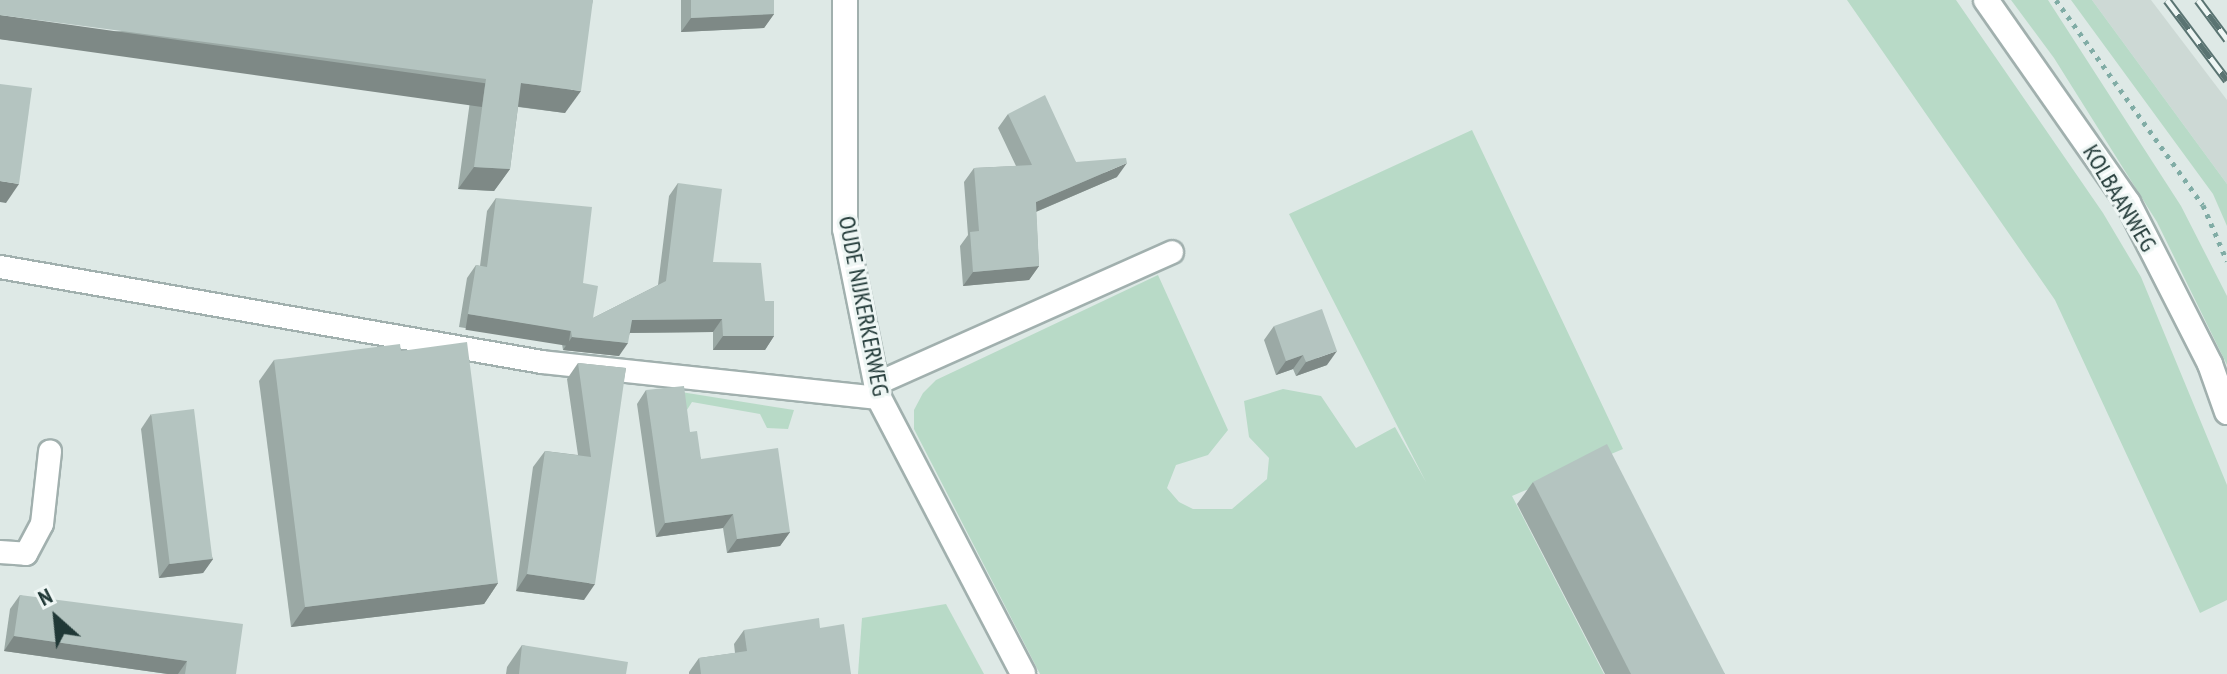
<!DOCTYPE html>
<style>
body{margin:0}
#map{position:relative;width:2227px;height:674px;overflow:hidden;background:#dee9e6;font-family:"PT Sans Narrow",sans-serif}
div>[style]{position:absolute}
.built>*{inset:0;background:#cdd9d5}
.green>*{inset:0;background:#b8dac7}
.path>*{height:5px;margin-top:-2.5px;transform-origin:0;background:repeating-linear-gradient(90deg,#80aca5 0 4px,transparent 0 10px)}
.roads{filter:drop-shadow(2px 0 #a1b0ae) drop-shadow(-2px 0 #a1b0ae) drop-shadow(0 2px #a1b0ae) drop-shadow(0 -2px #a1b0ae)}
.service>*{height:22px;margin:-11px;padding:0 11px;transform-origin:11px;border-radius:11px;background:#fff}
.minor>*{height:24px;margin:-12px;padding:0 12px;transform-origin:12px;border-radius:12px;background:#fff}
.tertiary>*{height:24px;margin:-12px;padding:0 12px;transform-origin:12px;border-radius:12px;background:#fff}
.rail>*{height:9px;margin-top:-4.5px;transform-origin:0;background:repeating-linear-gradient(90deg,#eef6f4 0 18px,#5a7472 0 36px);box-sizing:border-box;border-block:2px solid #5a7472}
.wall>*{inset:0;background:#9ba9a5}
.shaded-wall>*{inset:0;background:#7e8986;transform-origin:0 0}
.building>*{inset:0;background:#b4c4c0;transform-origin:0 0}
span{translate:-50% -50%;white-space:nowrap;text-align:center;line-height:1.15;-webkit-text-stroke:6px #eef6f4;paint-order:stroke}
.street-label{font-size:24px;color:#203836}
.north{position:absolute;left:16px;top:578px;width:80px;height:80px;-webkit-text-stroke:6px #eef6f4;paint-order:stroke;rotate:333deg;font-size:22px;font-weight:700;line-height:32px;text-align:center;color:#203836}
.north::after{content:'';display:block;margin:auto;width:28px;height:36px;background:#203836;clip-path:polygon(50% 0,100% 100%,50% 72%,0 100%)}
</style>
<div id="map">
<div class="built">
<div style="clip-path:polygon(2092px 0,2151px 0,2227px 100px,2227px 184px)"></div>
</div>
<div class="green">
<div style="clip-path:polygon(1847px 0,1956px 0,2103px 213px,2141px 277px,2227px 485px,2227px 600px,2200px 613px,2055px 300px)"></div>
<div style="clip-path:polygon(2011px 0,2048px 0,2181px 206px,2227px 296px,2227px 365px,2157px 222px,2054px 58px)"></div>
<div style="clip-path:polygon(2071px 0,2092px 0,2227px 184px,2227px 226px,2213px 194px)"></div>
<div style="clip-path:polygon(1472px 130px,1623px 449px,1512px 496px,1604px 674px,1040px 674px,914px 429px,914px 410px,923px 393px,936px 380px,1158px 275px,1228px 430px,1208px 455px,1176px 465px,1167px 488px,1179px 502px,1193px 509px,1232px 509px,1267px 479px,1269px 458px,1249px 437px,1244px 401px,1283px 389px,1321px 396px,1356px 448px,1395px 427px,1426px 482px,1289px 214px)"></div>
<div style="clip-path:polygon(681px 392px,794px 410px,788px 429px,767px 428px,760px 414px,692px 402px,685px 413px)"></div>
<div style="clip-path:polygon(946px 604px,984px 674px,858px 674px,862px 618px)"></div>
</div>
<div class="path">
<div style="left:2056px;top:0;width:252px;rotate:54.4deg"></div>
<div style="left:2203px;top:205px;width:61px;rotate:66.8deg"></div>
</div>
<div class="roads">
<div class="service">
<div style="left:0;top:267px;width:550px;rotate:9.94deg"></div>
<div style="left:542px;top:362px;width:339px;rotate:6.1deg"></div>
<div style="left:876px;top:384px;width:324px;rotate:-24deg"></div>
<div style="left:0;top:552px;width:26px;rotate:4deg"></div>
<div style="left:26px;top:554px;width:34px;rotate:-62deg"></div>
<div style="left:42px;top:524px;width:73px;rotate:-83.7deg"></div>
</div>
<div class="minor">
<div style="left:845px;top:0;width:229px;rotate:90deg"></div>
<div style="left:845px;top:229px;width:172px;rotate:78.6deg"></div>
<div style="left:879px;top:398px;width:311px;rotate:62.4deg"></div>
</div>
<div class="tertiary">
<div style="left:1986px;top:0;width:248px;rotate:55deg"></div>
<div style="left:2128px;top:203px;width:181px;rotate:63deg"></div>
<div style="left:2210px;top:364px;width:51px;rotate:70.5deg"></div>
</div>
</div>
<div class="rail">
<div style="left:2167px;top:0;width:100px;rotate:53.1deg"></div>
<div style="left:2198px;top:0;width:49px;rotate:53.4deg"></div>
</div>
<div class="wall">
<div style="clip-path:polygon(593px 0,565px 113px,518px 107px,510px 169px,494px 191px,458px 189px,470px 101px,0 39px)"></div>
<div style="clip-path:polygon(681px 0,774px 0,774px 14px,764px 28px,681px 32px)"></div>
<div style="clip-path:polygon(1008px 114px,1076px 162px,1117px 177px,1036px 212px,1039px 266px,1029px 280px,963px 286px,960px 246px,968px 235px,964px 182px,974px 168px,1016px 166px,998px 128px)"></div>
<div style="clip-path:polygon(678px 183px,713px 262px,765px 301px,774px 336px,765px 350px,713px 350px,713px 332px,630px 333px,619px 356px,563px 350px,562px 344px,459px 327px,467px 278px,476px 265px,480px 266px,487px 211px,496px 198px,583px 283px,593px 318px,658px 285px,669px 196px)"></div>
<div style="clip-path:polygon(1274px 326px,1327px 365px,1296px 376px,1293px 369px,1276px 375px,1264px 340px)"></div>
<div style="clip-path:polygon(401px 351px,498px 583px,484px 604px,291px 627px,259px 381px,274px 360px)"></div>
<div style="clip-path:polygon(578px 363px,626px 368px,584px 600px,516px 591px,533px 467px,545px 451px,578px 455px,567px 379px)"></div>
<div style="clip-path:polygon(646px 390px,690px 432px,701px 459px,790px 532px,780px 546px,727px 553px,723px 528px,656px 537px,637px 404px)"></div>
<div style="clip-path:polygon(151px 414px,213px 559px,203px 573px,159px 578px,141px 429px)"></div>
<div style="clip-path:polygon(1533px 482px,1725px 674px,1605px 674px,1517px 504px)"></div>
<div style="clip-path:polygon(20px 595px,236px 674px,168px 674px,4px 651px,10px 609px)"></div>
<div style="clip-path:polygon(820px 628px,851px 674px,689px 674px,689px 672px,699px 658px,735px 653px,734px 644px,744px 630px)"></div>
<div style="clip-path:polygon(522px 645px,626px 674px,506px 674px,507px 667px)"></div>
</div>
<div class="shaded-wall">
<div style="clip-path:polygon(774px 14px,764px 28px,681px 32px,691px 18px)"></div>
<div style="left:0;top:15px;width:490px;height:24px;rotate:8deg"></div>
<div style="clip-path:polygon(521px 83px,581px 91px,565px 113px,506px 105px)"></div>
<div style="clip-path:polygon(1127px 163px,1117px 177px,1026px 216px,1036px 202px)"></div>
<div style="clip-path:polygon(474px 167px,510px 169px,494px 191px,458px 189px)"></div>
<div style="clip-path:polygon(0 181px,19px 184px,6px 203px,0 202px)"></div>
<div style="clip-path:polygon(1039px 266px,1029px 280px,963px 286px,973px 272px)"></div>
<div style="left:468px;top:314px;width:104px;height:16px;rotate:9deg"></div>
<div style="clip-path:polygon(722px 319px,713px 332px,623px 333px,632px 320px)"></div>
<div style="clip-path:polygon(723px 336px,774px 336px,765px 350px,713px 350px)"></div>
<div style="clip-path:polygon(572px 337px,628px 343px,619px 356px,563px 350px)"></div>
<div style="clip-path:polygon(1337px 351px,1327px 365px,1296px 376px,1306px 362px)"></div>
<div style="clip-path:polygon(1303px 355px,1293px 369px,1276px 375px,1286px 361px)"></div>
<div style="clip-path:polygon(733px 514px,723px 528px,656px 537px,665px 523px)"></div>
<div style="clip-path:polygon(790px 532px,780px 546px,727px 553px,737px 539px)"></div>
<div style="clip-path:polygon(213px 559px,203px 573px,159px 578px,169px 564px)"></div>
<div style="clip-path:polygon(527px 574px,595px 584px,584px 600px,516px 591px)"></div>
<div style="clip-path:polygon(498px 583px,484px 604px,291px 627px,305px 607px)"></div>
<div style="clip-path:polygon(14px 636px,187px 661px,178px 674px,168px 674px,4px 651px)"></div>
</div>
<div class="building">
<div style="clip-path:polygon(0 0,593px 0,581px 91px,521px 83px,510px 169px,474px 167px,486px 79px,0 15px)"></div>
<div style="clip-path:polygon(691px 0,774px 0,774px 14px,691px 18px)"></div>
<div style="clip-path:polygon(0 84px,32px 88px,19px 184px,0 181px)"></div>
<div style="clip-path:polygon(1045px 95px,1076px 162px,1126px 158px,1127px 163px,1036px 202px,1039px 266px,973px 272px,970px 232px,979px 231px,974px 168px,1032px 165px,1008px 114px)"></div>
<div style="clip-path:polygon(678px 183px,722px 189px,713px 262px,761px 263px,765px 301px,774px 301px,774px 336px,723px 336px,722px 319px,632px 320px,628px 343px,572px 337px,571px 331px,468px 314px,476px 265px,487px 267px,496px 198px,592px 207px,583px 283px,598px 286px,593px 318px,666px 281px)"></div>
<div style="clip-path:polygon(1322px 309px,1337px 351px,1306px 362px,1303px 355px,1286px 361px,1274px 326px)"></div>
<div style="clip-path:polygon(467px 342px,498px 583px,305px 607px,274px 360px,400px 344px,401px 351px)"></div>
<div style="clip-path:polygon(578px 363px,626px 368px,595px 584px,527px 574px,545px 451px,591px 457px)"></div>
<div style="clip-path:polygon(684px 386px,690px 432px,697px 431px,701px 459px,778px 448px,790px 532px,737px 539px,733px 514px,665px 523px,646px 390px)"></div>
<div style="left:194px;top:409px;width:151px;height:43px;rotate:83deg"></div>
<div style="clip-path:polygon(1607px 444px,1725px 674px,1631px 674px,1533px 482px)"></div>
<div style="clip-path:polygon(20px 595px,243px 624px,236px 674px,185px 674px,187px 661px,14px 636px)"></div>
<div style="clip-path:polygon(819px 618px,820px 628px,844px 624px,851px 674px,701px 674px,699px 658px,747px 651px,744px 630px)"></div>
<div style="clip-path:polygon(522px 645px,628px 662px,626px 674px,519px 674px)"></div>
</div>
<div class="street-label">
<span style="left:2120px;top:198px;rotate:59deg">KOLBAANWEG</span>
<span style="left:864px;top:306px;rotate:79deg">OUDE NIJKERKERWEG</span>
</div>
<div class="north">N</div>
</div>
